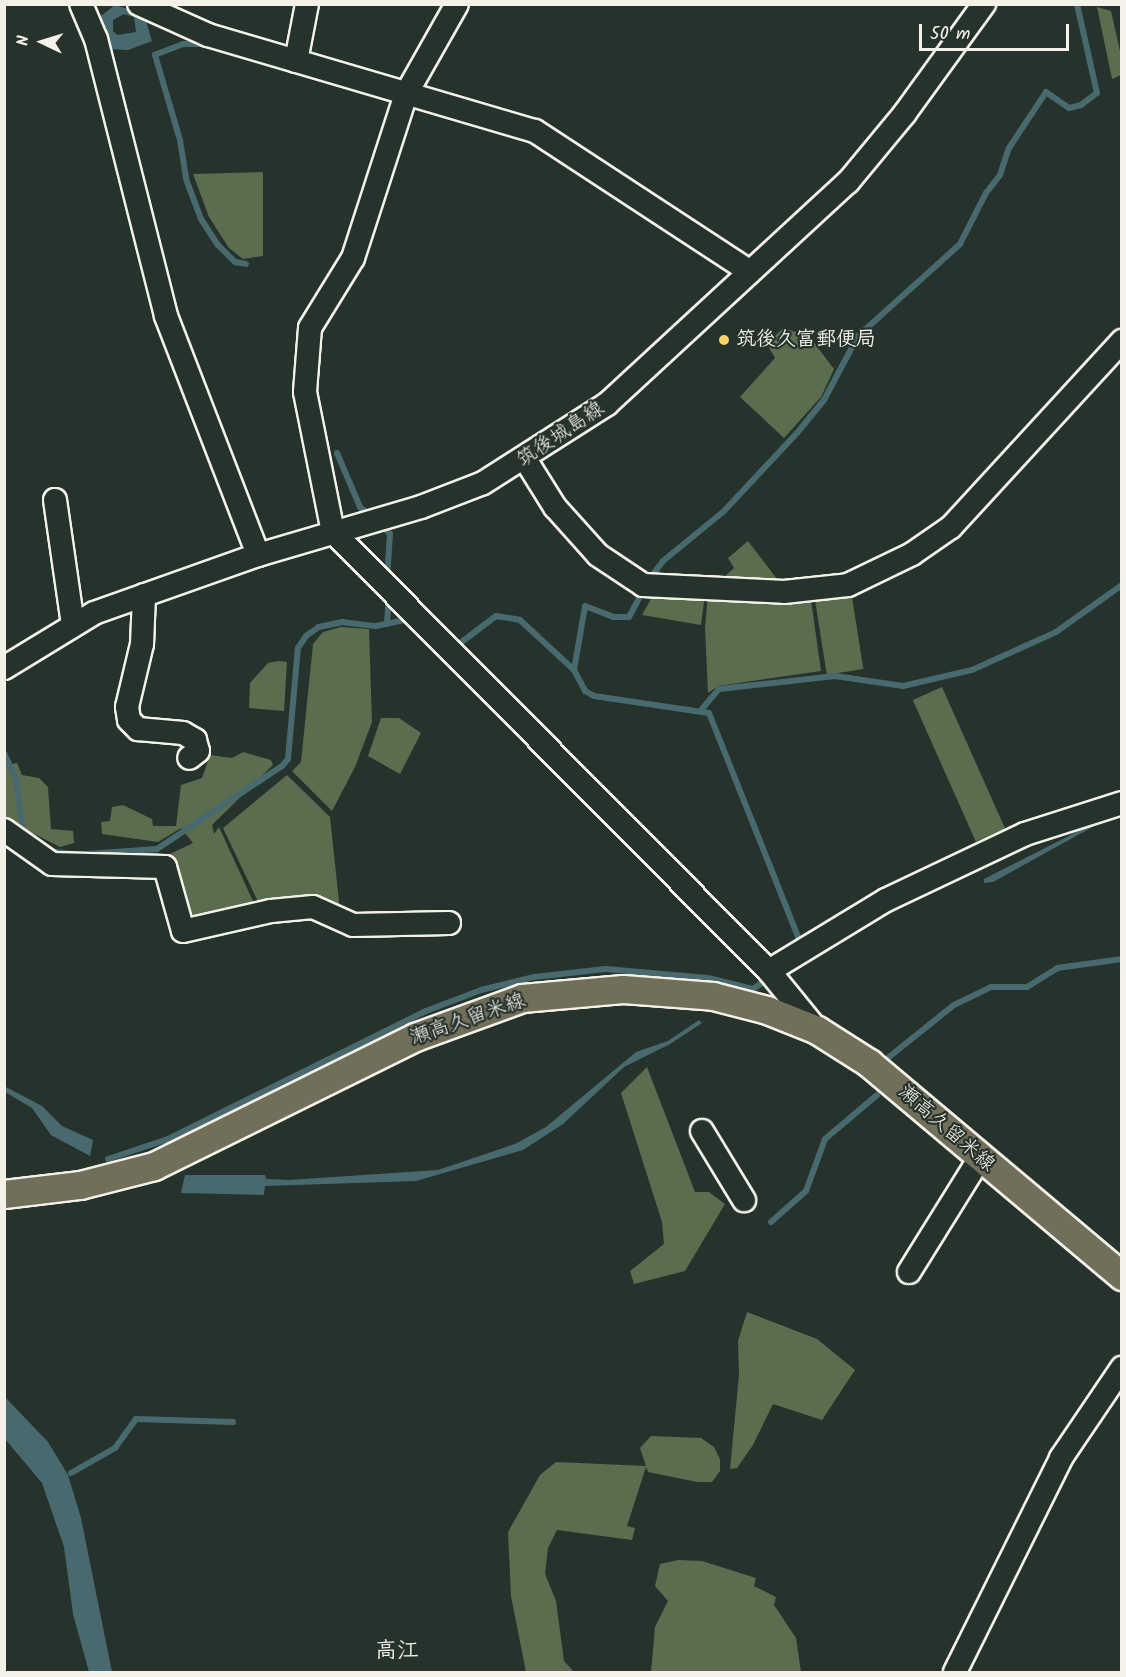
<!DOCTYPE html>
<meta charset="utf-8">
<style>
body{margin:0}
#map{position:relative;width:1126px;height:1677px;overflow:hidden;background:#26332d;font-family:Kalam,"Klee One",sans-serif}
div>[style]{position:absolute}
.green>*{inset:0;background:#5b6c4f;transform-origin:0 0}
.water>*{inset:0;background:#486a6e}
.stream>*{height:6px;margin:-3px;padding:0 3px;transform-origin:3px;border-radius:3px;background:#486a6e}
.roads{filter:drop-shadow(2px 0 #f4f1e8) drop-shadow(-2px 0 #f4f1e8) drop-shadow(0 2px #f4f1e8) drop-shadow(0 -2px #f4f1e8)}
.minor>*{height:22px;margin:-11px;padding:0 11px;transform-origin:11px;border-radius:11px;background:#26332d}
.major>*{height:27px;margin:-13.5px;padding:0 13.5px;transform-origin:13.5px;border-radius:13.5px;background:#716e59}
.dots>*{width:16px;height:16px;translate:-50% -50%;box-sizing:border-box;border:3px solid #26332d;border-radius:50%}
span{translate:-50% -50%;white-space:nowrap;text-align:center;line-height:1.15;-webkit-text-stroke:4.5px #26332d;paint-order:stroke}
.poi-label{font-size:20px;color:#f4f1e8;font-weight:700}
.left{translate:0 -50%;text-align:left}
.street-label{font-size:20px;color:#f4f1e8}
.quarter-label{font-size:22px;color:#f4f1e8;font-weight:700}
.frame{position:absolute;inset:0;border:6px solid #f4f1e8;pointer-events:none}
.north{position:absolute;left:12px;top:12px;width:60px;height:60px;-webkit-text-stroke:4px #26332d;paint-order:stroke;rotate:274deg;font-size:16px;font-weight:700;line-height:24px;text-align:center;color:#f4f1e8}
.north::after{content:'';display:block;margin:auto;width:21px;height:27px;background:#f4f1e8;clip-path:polygon(50% 0,100% 100%,50% 72%,0 100%)}
.scale{position:absolute;left:919px;top:24px;width:150px;height:27px;box-sizing:border-box;border:3px solid #f4f1e8;border-top:0;padding-left:8px;font-size:18px;line-height:21px;white-space:nowrap;color:#f4f1e8;-webkit-text-stroke:4px #26332d;paint-order:stroke}
</style>
<div id="map">
<div class="green">
<div style="clip-path:polygon(1097px 7px,1111px 11px,1122px 60px,1121px 75px,1112px 79px)"></div>
<div style="clip-path:polygon(263px 172px,263px 256px,243px 259px,229px 248px,209px 217px,193px 174px)"></div>
<div style="clip-path:polygon(783px 328px,809px 336px,834px 369px,821px 397px,784px 438px,740px 397px,775px 358px,767px 344px)"></div>
<div style="clip-path:polygon(748px 541px,777px 579px,723px 578px,734px 568px,728px 558px)"></div>
<div style="clip-path:polygon(656px 590px,705px 594px,701px 625px,642px 615px)"></div>
<div style="left:851px;top:591px;width:79px;height:37px;rotate:81deg"></div>
<div style="clip-path:polygon(810px 593px,821px 671px,718px 686px,708px 693px,705px 627px,708px 595px)"></div>
<div style="clip-path:polygon(341px 627px,369px 629px,372px 722px,355px 767px,332px 811px,292px 771px,301px 762px,313px 644px,323px 632px)"></div>
<div style="clip-path:polygon(278px 661px,287px 662px,284px 711px,249px 708px,250px 683px,268px 663px)"></div>
<div style="left:942px;top:687px;width:155px;height:32px;rotate:66deg"></div>
<div style="clip-path:polygon(381px 718px,399px 718px,421px 733px,400px 774px,368px 756px)"></div>
<div style="clip-path:polygon(243px 752px,271px 760px,273px 765px,212px 825px,214px 834px,219px 827px,257px 910px,187px 927px,168px 855px,193px 843px,181px 828px,158px 842px,102px 834px,101px 822px,110px 821px,112px 807px,123px 805px,152px 819px,153px 826px,176px 826px,181px 785px,202px 778px,210px 755px,232px 758px)"></div>
<div style="clip-path:polygon(17px 763px,22px 775px,39px 778px,48px 787px,51px 829px,73px 831px,74px 843px,60px 847px,5px 819px,4px 766px)"></div>
<div style="clip-path:polygon(287px 775px,330px 817px,340px 911px,261px 908px,223px 828px)"></div>
<div style="clip-path:polygon(647px 1067px,695px 1192px,709px 1192px,725px 1204px,685px 1271px,634px 1284px,630px 1271px,664px 1244px,662px 1222px,621px 1093px)"></div>
<div style="clip-path:polygon(747px 1312px,817px 1339px,855px 1370px,822px 1420px,773px 1404px,753px 1445px,737px 1468px,730px 1469px,739px 1375px,738px 1341px)"></div>
<div style="clip-path:polygon(651px 1436px,701px 1438px,714px 1447px,720px 1459px,720px 1471px,712px 1482px,697px 1482px,648px 1472px,646px 1467px,627px 1526px,635px 1528px,632px 1540px,557px 1530px,548px 1548px,545px 1574px,556px 1601px,564px 1661px,574px 1672px,526px 1672px,511px 1596px,508px 1532px,540px 1475px,556px 1462px,646px 1466px,640px 1448px)"></div>
<div style="clip-path:polygon(678px 1560px,702px 1561px,756px 1578px,754px 1586px,776px 1597px,774px 1605px,796px 1638px,801px 1672px,651px 1672px,655px 1627px,668px 1601px,655px 1586px,660px 1564px)"></div>
</div>
<div class="water">
<div style="clip-path:polygon(evenodd,115px 5px,144px 14px,152px 41px,128px 50px,109px 49px,97px 19px,115px 5px,124px 14px,134px 17px,136px 32px,117px 35px,113px 31px,113px 20px,124px 14px)"></div>
<div style="clip-path:polygon(1110px 815px,1114px 815px,993px 882px,984px 883px,984px 879px)"></div>
<div style="clip-path:polygon(699px 1020px,702px 1023px,670px 1044px,624px 1067px,563px 1124px,523px 1150px,416px 1181px,265px 1186px,264px 1195px,181px 1193px,185px 1175px,265px 1175px,266px 1179px,289px 1180px,438px 1170px,515px 1144px,546px 1127px,636px 1052px,668px 1041px)"></div>
<div style="clip-path:polygon(4px 1086px,42px 1106px,62px 1126px,93px 1140px,90px 1156px,51px 1135px,32px 1108px,5px 1092px)"></div>
<div style="clip-path:polygon(5px 1397px,48px 1442px,68px 1475px,81px 1518px,112px 1672px,89px 1672px,73px 1614px,64px 1547px,42px 1483px,5px 1439px)"></div>
</div>
<div class="stream">
<div style="left:206px;top:44px;width:23px;rotate:180deg"></div>
<div style="left:183px;top:44px;width:30px;rotate:159deg"></div>
<div style="left:155px;top:55px;width:89px;rotate:73.6deg"></div>
<div style="left:180px;top:140px;width:39px;rotate:81deg"></div>
<div style="left:186px;top:179px;width:43px;rotate:69.4deg"></div>
<div style="left:201px;top:219px;width:31px;rotate:57deg"></div>
<div style="left:218px;top:245px;width:24px;rotate:45deg"></div>
<div style="left:235px;top:262px;width:11px;rotate:10deg"></div>
<div style="left:337px;top:453px;width:59px;rotate:66.9deg"></div>
<div style="left:360px;top:507px;width:13px;rotate:39deg"></div>
<div style="left:380px;top:524px;width:14px;rotate:45deg"></div>
<div style="left:390px;top:534px;width:44px;rotate:93.9deg"></div>
<div style="left:651px;top:577px;width:20px;rotate:-53deg"></div>
<div style="left:663px;top:561px;width:79px;rotate:-39.3deg"></div>
<div style="left:724px;top:511px;width:107px;rotate:-46.9deg"></div>
<div style="left:797px;top:433px;width:43px;rotate:-50.7deg"></div>
<div style="left:824px;top:400px;width:72px;rotate:-62deg"></div>
<div style="left:858px;top:336px;width:137px;rotate:-42deg"></div>
<div style="left:960px;top:244px;width:57px;rotate:-63deg"></div>
<div style="left:986px;top:193px;width:23px;rotate:-52deg"></div>
<div style="left:1000px;top:175px;width:28px;rotate:-72deg"></div>
<div style="left:1009px;top:148px;width:67px;rotate:-56.5deg"></div>
<div style="left:1046px;top:92px;width:28px;rotate:35deg"></div>
<div style="left:1069px;top:108px;width:12px;rotate:-14deg"></div>
<div style="left:1081px;top:105px;width:20px;rotate:-37deg"></div>
<div style="left:1097px;top:93px;width:91px;rotate:-102.7deg"></div>
<div style="left:387px;top:624px;width:27px;rotate:-86deg"></div>
<div style="left:454px;top:639px;width:7px;rotate:45deg"></div>
<div style="left:459px;top:644px;width:46px;rotate:-37.1deg"></div>
<div style="left:496px;top:616px;width:24px;rotate:9deg"></div>
<div style="left:520px;top:620px;width:74px;rotate:42.8deg"></div>
<div style="left:574px;top:670px;width:24px;rotate:62deg"></div>
<div style="left:585px;top:691px;width:10px;rotate:29deg"></div>
<div style="left:594px;top:696px;width:116px;rotate:8.4deg"></div>
<div style="left:709px;top:713px;width:243px;rotate:68.3deg"></div>
<div style="left:574px;top:670px;width:65px;rotate:-80.2deg"></div>
<div style="left:585px;top:606px;width:31px;rotate:21deg"></div>
<div style="left:614px;top:617px;width:15px"></div>
<div style="left:629px;top:617px;width:26px;rotate:-62deg"></div>
<div style="left:702px;top:709px;width:26px;rotate:-50deg"></div>
<div style="left:719px;top:689px;width:117px;rotate:-6.4deg"></div>
<div style="left:835px;top:676px;width:69px;rotate:8.4deg"></div>
<div style="left:903px;top:686px;width:71px;rotate:-13.1deg"></div>
<div style="left:972px;top:670px;width:92px;rotate:-24.3deg"></div>
<div style="left:1056px;top:632px;width:81px;rotate:-35.5deg"></div>
<div style="left:4px;top:753px;width:29px;rotate:65deg"></div>
<div style="left:16px;top:779px;width:52px;rotate:82.3deg"></div>
<div style="left:23px;top:831px;width:5px;rotate:180deg"></div>
<div style="left:48px;top:851px;width:26px;rotate:7deg"></div>
<div style="left:87px;top:854px;width:70px;rotate:-4.1deg"></div>
<div style="left:157px;top:849px;width:150px;rotate:-33.6deg"></div>
<div style="left:282px;top:766px;width:9px;rotate:-49deg"></div>
<div style="left:288px;top:759px;width:111px;rotate:-84.9deg"></div>
<div style="left:298px;top:648px;width:14px;rotate:-56deg"></div>
<div style="left:306px;top:636px;width:16px;rotate:-35deg"></div>
<div style="left:319px;top:627px;width:24px;rotate:-12deg"></div>
<div style="left:342px;top:622px;width:34px;rotate:7deg"></div>
<div style="left:376px;top:626px;width:38px;rotate:-12deg"></div>
<div style="left:889px;top:1057px;width:83px;rotate:-38.7deg"></div>
<div style="left:954px;top:1005px;width:41px;rotate:-25.9deg"></div>
<div style="left:991px;top:987px;width:36px"></div>
<div style="left:1027px;top:987px;width:36px;rotate:-32deg"></div>
<div style="left:1057px;top:968px;width:66px;rotate:-7.9deg"></div>
<div style="left:108px;top:1159px;width:63px;rotate:-18.4deg"></div>
<div style="left:168px;top:1139px;width:288px;rotate:-26.4deg"></div>
<div style="left:426px;top:1011px;width:59px;rotate:-20.9deg"></div>
<div style="left:481px;top:990px;width:55px;rotate:-13.8deg"></div>
<div style="left:534px;top:977px;width:72px;rotate:-6.3deg"></div>
<div style="left:606px;top:969px;width:102px;rotate:5deg"></div>
<div style="left:708px;top:978px;width:46px;rotate:13.7deg"></div>
<div style="left:753px;top:989px;width:11px;rotate:-34deg"></div>
<div style="left:771px;top:1222px;width:47px;rotate:-41.5deg"></div>
<div style="left:806px;top:1191px;width:55px;rotate:-69.9deg"></div>
<div style="left:825px;top:1139px;width:68px;rotate:-40.2deg"></div>
<div style="left:71px;top:1473px;width:51px;rotate:-29.6deg"></div>
<div style="left:115px;top:1448px;width:36px;rotate:-54deg"></div>
<div style="left:136px;top:1419px;width:97px;rotate:1.8deg"></div>
</div>
<div class="roads">
<div class="minor">
<div style="left:81px;top:4px;width:38px;rotate:67deg"></div>
<div style="left:96px;top:39px;width:286px;rotate:75.8deg"></div>
<div style="left:166px;top:316px;width:256px;rotate:68.9deg"></div>
<div style="left:139px;top:4px;width:76px;rotate:24.2deg"></div>
<div style="left:208px;top:35px;width:341px;rotate:16.4deg"></div>
<div style="left:535px;top:131px;width:256px;rotate:33.2deg"></div>
<div style="left:457px;top:4px;width:103px;rotate:119.5deg"></div>
<div style="left:406px;top:94px;width:172px;rotate:107.9deg"></div>
<div style="left:353px;top:258px;width:82px;rotate:121.6deg"></div>
<div style="left:310px;top:328px;width:64px;rotate:94.5deg"></div>
<div style="left:305px;top:392px;width:143px;rotate:78.7deg"></div>
<div style="left:333px;top:532px;width:619px;rotate:45.2deg"></div>
<div style="left:769px;top:971px;width:76px;rotate:50.9deg"></div>
<div style="left:296px;top:61px;width:58px;rotate:-79.1deg"></div>
<div style="left:525px;top:459px;width:57px;rotate:58deg"></div>
<div style="left:555px;top:507px;width:64px;rotate:48.1deg"></div>
<div style="left:598px;top:555px;width:54px;rotate:33.7deg"></div>
<div style="left:643px;top:585px;width:141px;rotate:2.8deg"></div>
<div style="left:784px;top:592px;width:64px;rotate:-6.2deg"></div>
<div style="left:848px;top:585px;width:71px;rotate:-25.8deg"></div>
<div style="left:912px;top:554px;width:47px;rotate:-34.7deg"></div>
<div style="left:951px;top:527px;width:253px;rotate:-47.4deg"></div>
<div style="left:55px;top:500px;width:126px;rotate:81.8deg"></div>
<div style="left:144px;top:595px;width:49px;rotate:92.3deg"></div>
<div style="left:142px;top:644px;width:65px;rotate:103.4deg"></div>
<div style="left:127px;top:707px;width:13px;rotate:81deg"></div>
<div style="left:129px;top:720px;width:13px;rotate:45deg"></div>
<div style="left:138px;top:729px;width:45px;rotate:5.1deg"></div>
<div style="left:183px;top:733px;width:14px;rotate:30deg"></div>
<div style="left:195px;top:740px;width:11px;rotate:75deg"></div>
<div style="left:198px;top:751px;width:11px;rotate:142deg"></div>
<div style="left:4px;top:668px;width:105px;rotate:-31.4deg"></div>
<div style="left:94px;top:613px;width:174px;rotate:-19.5deg"></div>
<div style="left:258px;top:555px;width:170px;rotate:-16.4deg"></div>
<div style="left:421px;top:507px;width:66px;rotate:-21.2deg"></div>
<div style="left:483px;top:483px;width:147px;rotate:-32.5deg"></div>
<div style="left:607px;top:404px;width:328px;rotate:-42.7deg"></div>
<div style="left:848px;top:182px;width:89px;rotate:-50.4deg"></div>
<div style="left:905px;top:113px;width:135px;rotate:-54.1deg"></div>
<div style="left:4px;top:830px;width:59px;rotate:35.3deg"></div>
<div style="left:52px;top:864px;width:113px;rotate:1.5deg"></div>
<div style="left:165px;top:867px;width:66px;rotate:74.3deg"></div>
<div style="left:183px;top:931px;width:90px;rotate:-12.8deg"></div>
<div style="left:271px;top:911px;width:42px;rotate:-5.4deg"></div>
<div style="left:313px;top:907px;width:44px;rotate:24.2deg"></div>
<div style="left:353px;top:925px;width:96px;rotate:-1.2deg"></div>
<div style="left:769px;top:971px;width:137px;rotate:-31.3deg"></div>
<div style="left:886px;top:900px;width:154px;rotate:-25.4deg"></div>
<div style="left:1025px;top:834px;width:102px;rotate:-17.7deg"></div>
<div style="left:702px;top:1131px;width:81px;rotate:58.7deg"></div>
<div style="left:909px;top:1272px;width:134px;rotate:-58.1deg"></div>
<div style="left:955px;top:1672px;width:239px;rotate:-63.6deg"></div>
<div style="left:1061px;top:1458px;width:109px;rotate:-55.9deg"></div>
</div>
<div class="major">
<div style="left:4px;top:1194px;width:77px;rotate:-6.8deg"></div>
<div style="left:80px;top:1185px;width:76px;rotate:-14.4deg"></div>
<div style="left:154px;top:1166px;width:291px;rotate:-26.3deg"></div>
<div style="left:415px;top:1037px;width:114px;rotate:-20deg"></div>
<div style="left:522px;top:998px;width:101px;rotate:-5.1deg"></div>
<div style="left:623px;top:989px;width:90px;rotate:4.4deg"></div>
<div style="left:713px;top:996px;width:56px;rotate:14.5deg"></div>
<div style="left:767px;top:1010px;width:54px;rotate:21.8deg"></div>
<div style="left:817px;top:1030px;width:62px;rotate:32.4deg"></div>
<div style="left:869px;top:1063px;width:331px;rotate:40.1deg"></div>
</div>
</div>
<div class="dots">
<div style="left:724px;top:340px;background:#ffd166"></div>
</div>
<div class="poi-label">
<span class="left" style="left:736px;top:340px">筑後久富郵便局</span>
</div>
<div class="street-label">
<span style="left:561px;top:435px;rotate:-34deg">筑後城島線</span>
<span style="left:468px;top:1020px;rotate:-19deg">瀬高久留米線</span>
<span style="left:946px;top:1129px;rotate:41deg">瀬高久留米線</span>
</div>
<div class="quarter-label">
<span style="left:397px;top:1652px">高江</span>
</div>
<div class="frame"></div>
<div class="north">N</div>
<div class="scale">50 m</div>
</div>
